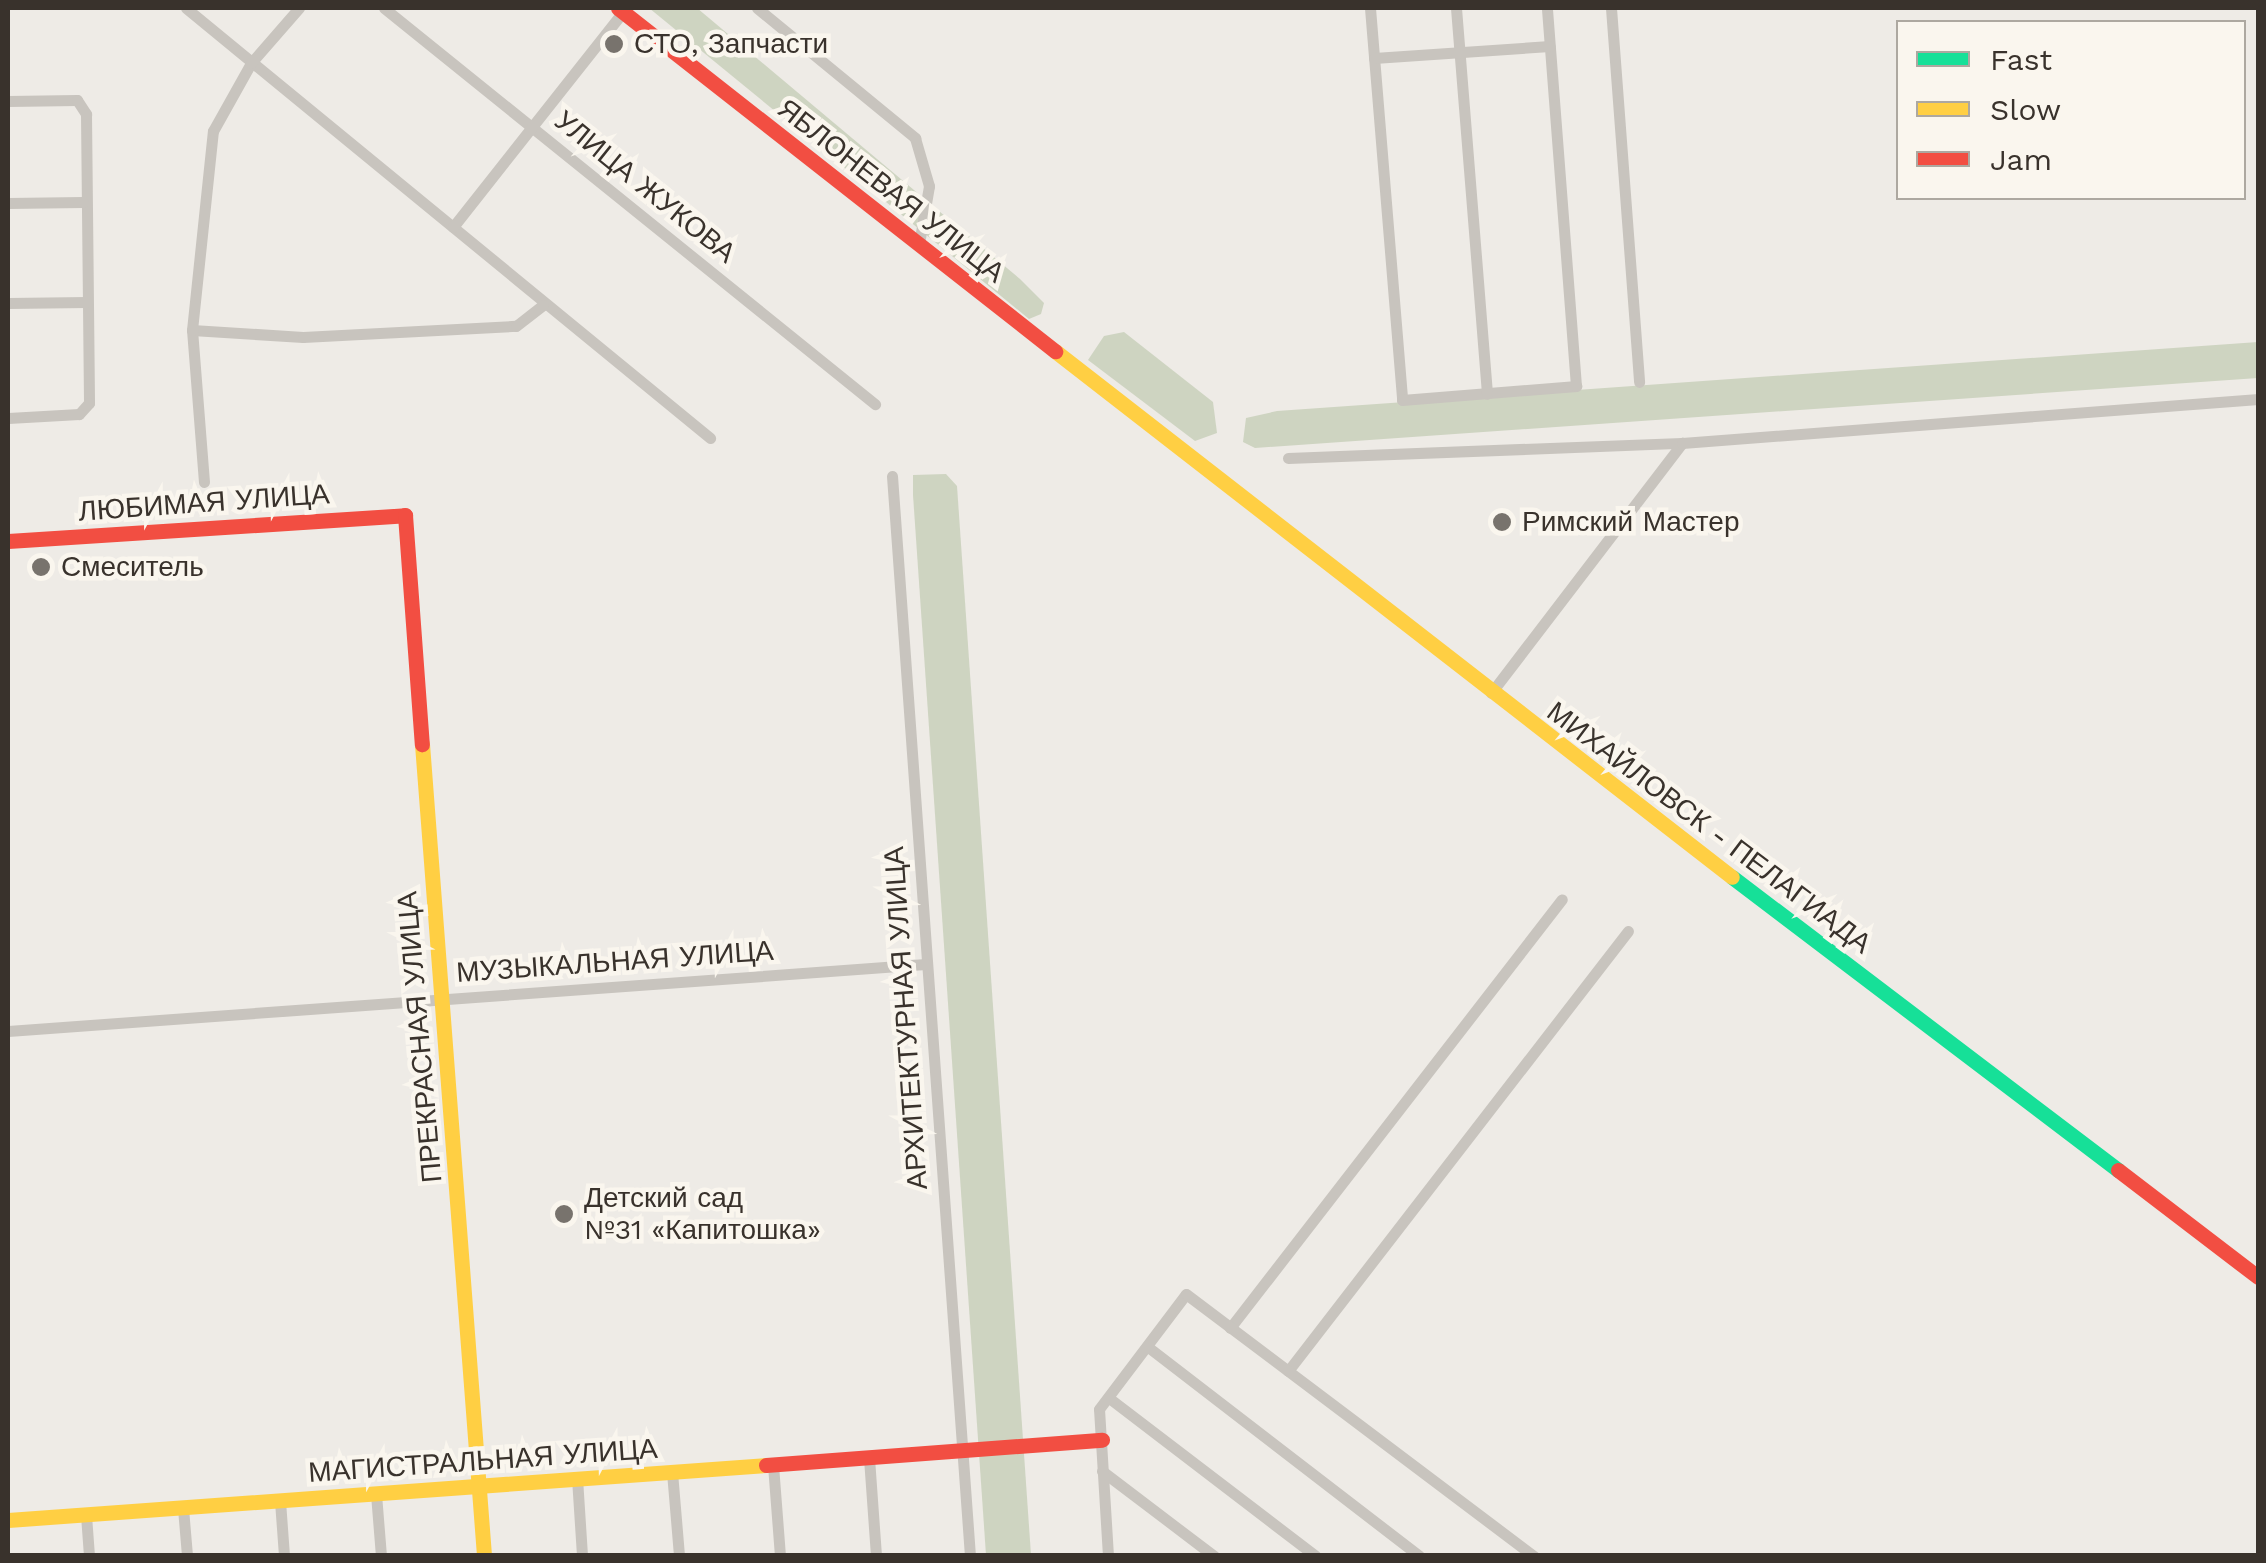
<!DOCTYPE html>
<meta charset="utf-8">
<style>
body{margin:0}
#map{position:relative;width:2266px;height:1563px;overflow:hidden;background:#eeebe6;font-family:"Work Sans",sans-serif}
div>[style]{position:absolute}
.green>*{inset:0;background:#ced4c1}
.street>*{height:11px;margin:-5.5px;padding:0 5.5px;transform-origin:5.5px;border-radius:5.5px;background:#c8c4be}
.fast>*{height:15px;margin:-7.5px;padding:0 7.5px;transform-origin:7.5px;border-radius:7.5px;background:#16e098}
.slow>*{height:15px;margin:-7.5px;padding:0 7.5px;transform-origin:7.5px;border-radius:7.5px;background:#ffcf43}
.jam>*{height:15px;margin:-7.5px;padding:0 7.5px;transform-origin:7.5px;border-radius:7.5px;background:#f24e42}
.dots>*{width:28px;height:28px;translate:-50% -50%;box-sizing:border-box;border:5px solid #faf6ee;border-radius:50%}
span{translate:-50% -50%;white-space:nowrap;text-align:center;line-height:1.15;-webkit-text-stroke:9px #faf6ee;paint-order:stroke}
.poi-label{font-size:28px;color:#39322c}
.left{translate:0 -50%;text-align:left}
.street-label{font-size:28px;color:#39322c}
.frame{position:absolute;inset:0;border:10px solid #39322c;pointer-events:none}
.legend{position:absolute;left:1896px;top:20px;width:350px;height:180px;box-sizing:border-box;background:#faf6ee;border:2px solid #ada8a0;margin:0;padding:12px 18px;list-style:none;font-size:30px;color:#39322c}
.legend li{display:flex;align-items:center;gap:20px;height:50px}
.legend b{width:50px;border:2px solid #ada8a0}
</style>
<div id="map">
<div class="green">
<div style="clip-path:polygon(649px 8px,697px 8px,1020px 279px,1044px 303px,1041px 314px,1029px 319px)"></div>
<div style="clip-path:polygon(1124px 332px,1213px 402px,1217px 433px,1195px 441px,1088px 360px,1104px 336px)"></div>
<div style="clip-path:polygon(2258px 342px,2258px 378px,1255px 448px,1243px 442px,1246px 418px,1277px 411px)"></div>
<div style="clip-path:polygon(946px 474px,957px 486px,1031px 1555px,986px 1555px,913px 495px,913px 475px)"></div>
</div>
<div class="street">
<div style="left:186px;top:8px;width:678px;rotate:39.37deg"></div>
<div style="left:384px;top:8px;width:631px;rotate:38.89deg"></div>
<div style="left:757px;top:8px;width:205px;rotate:39.4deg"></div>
<div style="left:915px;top:138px;width:50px;rotate:73.7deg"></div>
<div style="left:929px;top:186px;width:59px;rotate:99.8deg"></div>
<div style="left:1370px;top:8px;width:393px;rotate:85.3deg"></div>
<div style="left:1402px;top:400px;width:175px;rotate:-4.6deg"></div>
<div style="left:1576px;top:386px;width:379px;rotate:-94.4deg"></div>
<div style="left:1456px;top:8px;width:387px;rotate:85.4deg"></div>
<div style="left:1611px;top:8px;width:375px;rotate:85.7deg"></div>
<div style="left:1374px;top:58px;width:176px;rotate:-3.9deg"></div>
<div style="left:8px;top:101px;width:69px;rotate:-0.8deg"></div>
<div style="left:77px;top:100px;width:17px;rotate:57deg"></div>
<div style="left:86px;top:114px;width:289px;rotate:89.4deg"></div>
<div style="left:89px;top:403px;width:15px;rotate:132deg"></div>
<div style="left:79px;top:414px;width:71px;rotate:176.8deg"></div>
<div style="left:8px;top:203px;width:75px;rotate:-0.8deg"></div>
<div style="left:453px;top:227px;width:274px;rotate:-51.7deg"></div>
<div style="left:8px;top:303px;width:79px;rotate:-0.7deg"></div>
<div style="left:192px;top:330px;width:111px;rotate:3.6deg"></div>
<div style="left:303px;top:337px;width:213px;rotate:-3deg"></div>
<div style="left:516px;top:326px;width:34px;rotate:-38deg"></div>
<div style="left:1288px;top:458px;width:394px;rotate:-2.2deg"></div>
<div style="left:892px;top:476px;width:1083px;rotate:85.87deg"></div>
<div style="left:204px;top:482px;width:152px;rotate:-94.5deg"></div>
<div style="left:192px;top:330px;width:200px;rotate:-84deg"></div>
<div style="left:213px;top:131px;width:78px;rotate:-60.8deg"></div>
<div style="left:251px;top:63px;width:73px;rotate:-48.9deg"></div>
<div style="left:1491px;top:693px;width:315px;rotate:-52.6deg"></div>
<div style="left:1682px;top:443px;width:578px;rotate:-4.37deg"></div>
<div style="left:8px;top:1031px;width:920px;rotate:-4.17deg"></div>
<div style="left:1230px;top:1328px;width:542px;rotate:-52.26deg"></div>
<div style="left:1148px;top:1347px;width:342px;rotate:37.6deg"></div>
<div style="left:1288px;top:1371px;width:556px;rotate:-52.31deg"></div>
<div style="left:1109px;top:1398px;width:260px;rotate:37.4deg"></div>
<div style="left:869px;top:1458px;width:98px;rotate:85.9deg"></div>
<div style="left:773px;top:1465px;width:91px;rotate:85.6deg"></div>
<div style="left:1102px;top:1471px;width:141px;rotate:37.2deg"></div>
<div style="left:672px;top:1472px;width:84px;rotate:85.2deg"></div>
<div style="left:577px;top:1478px;width:78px;rotate:86.3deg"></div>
<div style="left:376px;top:1494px;width:62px;rotate:85.4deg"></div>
<div style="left:280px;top:1501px;width:55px;rotate:85.8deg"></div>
<div style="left:183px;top:1508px;width:48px;rotate:85.2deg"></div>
<div style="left:86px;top:1515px;width:41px;rotate:85.8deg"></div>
<div style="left:1108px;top:1556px;width:147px;rotate:-93.5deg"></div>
<div style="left:1099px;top:1409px;width:144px;rotate:-52.9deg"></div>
<div style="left:1186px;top:1294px;width:436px;rotate:37deg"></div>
</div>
<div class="fast">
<div style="left:1732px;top:877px;width:485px;rotate:37.2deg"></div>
</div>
<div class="slow">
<div style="left:1055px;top:351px;width:857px;rotate:37.85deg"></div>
<div style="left:422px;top:744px;width:814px;rotate:85.63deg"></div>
<div style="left:8px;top:1520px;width:760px;rotate:-4.15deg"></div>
</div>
<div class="jam">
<div style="left:618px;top:8px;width:556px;rotate:38.13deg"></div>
<div style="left:8px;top:541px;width:398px;rotate:-3.7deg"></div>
<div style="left:405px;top:515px;width:230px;rotate:85.8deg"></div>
<div style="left:2118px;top:1170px;width:176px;rotate:37.4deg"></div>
<div style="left:766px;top:1465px;width:337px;rotate:-4.3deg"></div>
</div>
<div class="dots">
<div style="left:614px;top:44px;background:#78736d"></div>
<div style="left:1502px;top:522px;background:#78736d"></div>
<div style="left:41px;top:567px;background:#78736d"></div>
<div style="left:564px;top:1214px;background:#78736d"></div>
</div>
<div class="poi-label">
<span class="left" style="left:634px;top:44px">СТО, Запчасти</span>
<span class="left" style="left:1522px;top:522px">Римский Мастер</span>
<span class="left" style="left:61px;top:567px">Смеситель</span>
<span class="left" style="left:584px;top:1214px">Детский сад<br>№31 «Капитошка»</span>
</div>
<div class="street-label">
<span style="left:645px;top:187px;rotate:39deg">УЛИЦА ЖУКОВА</span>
<span style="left:891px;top:191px;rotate:38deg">ЯБЛОНЕВАЯ УЛИЦА</span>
<span style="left:204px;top:503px;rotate:-4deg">ЛЮБИМАЯ УЛИЦА</span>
<span style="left:1709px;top:828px;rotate:37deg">МИХАЙЛОВСК - ПЕЛАГИАДА</span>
<span style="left:615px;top:962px;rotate:-4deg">МУЗЫКАЛЬНАЯ УЛИЦА</span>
<span style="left:906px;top:1018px;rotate:-94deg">АРХИТЕКТУРНАЯ УЛИЦА</span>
<span style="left:420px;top:1037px;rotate:-95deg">ПРЕКРАСНАЯ УЛИЦА</span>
<span style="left:483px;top:1461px;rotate:-4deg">МАГИСТРАЛЬНАЯ УЛИЦА</span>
</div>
<div class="frame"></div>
<ul class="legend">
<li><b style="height:12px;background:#16e098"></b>Fast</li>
<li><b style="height:12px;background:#ffcf43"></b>Slow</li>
<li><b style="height:12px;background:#f24e42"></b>Jam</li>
</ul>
</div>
